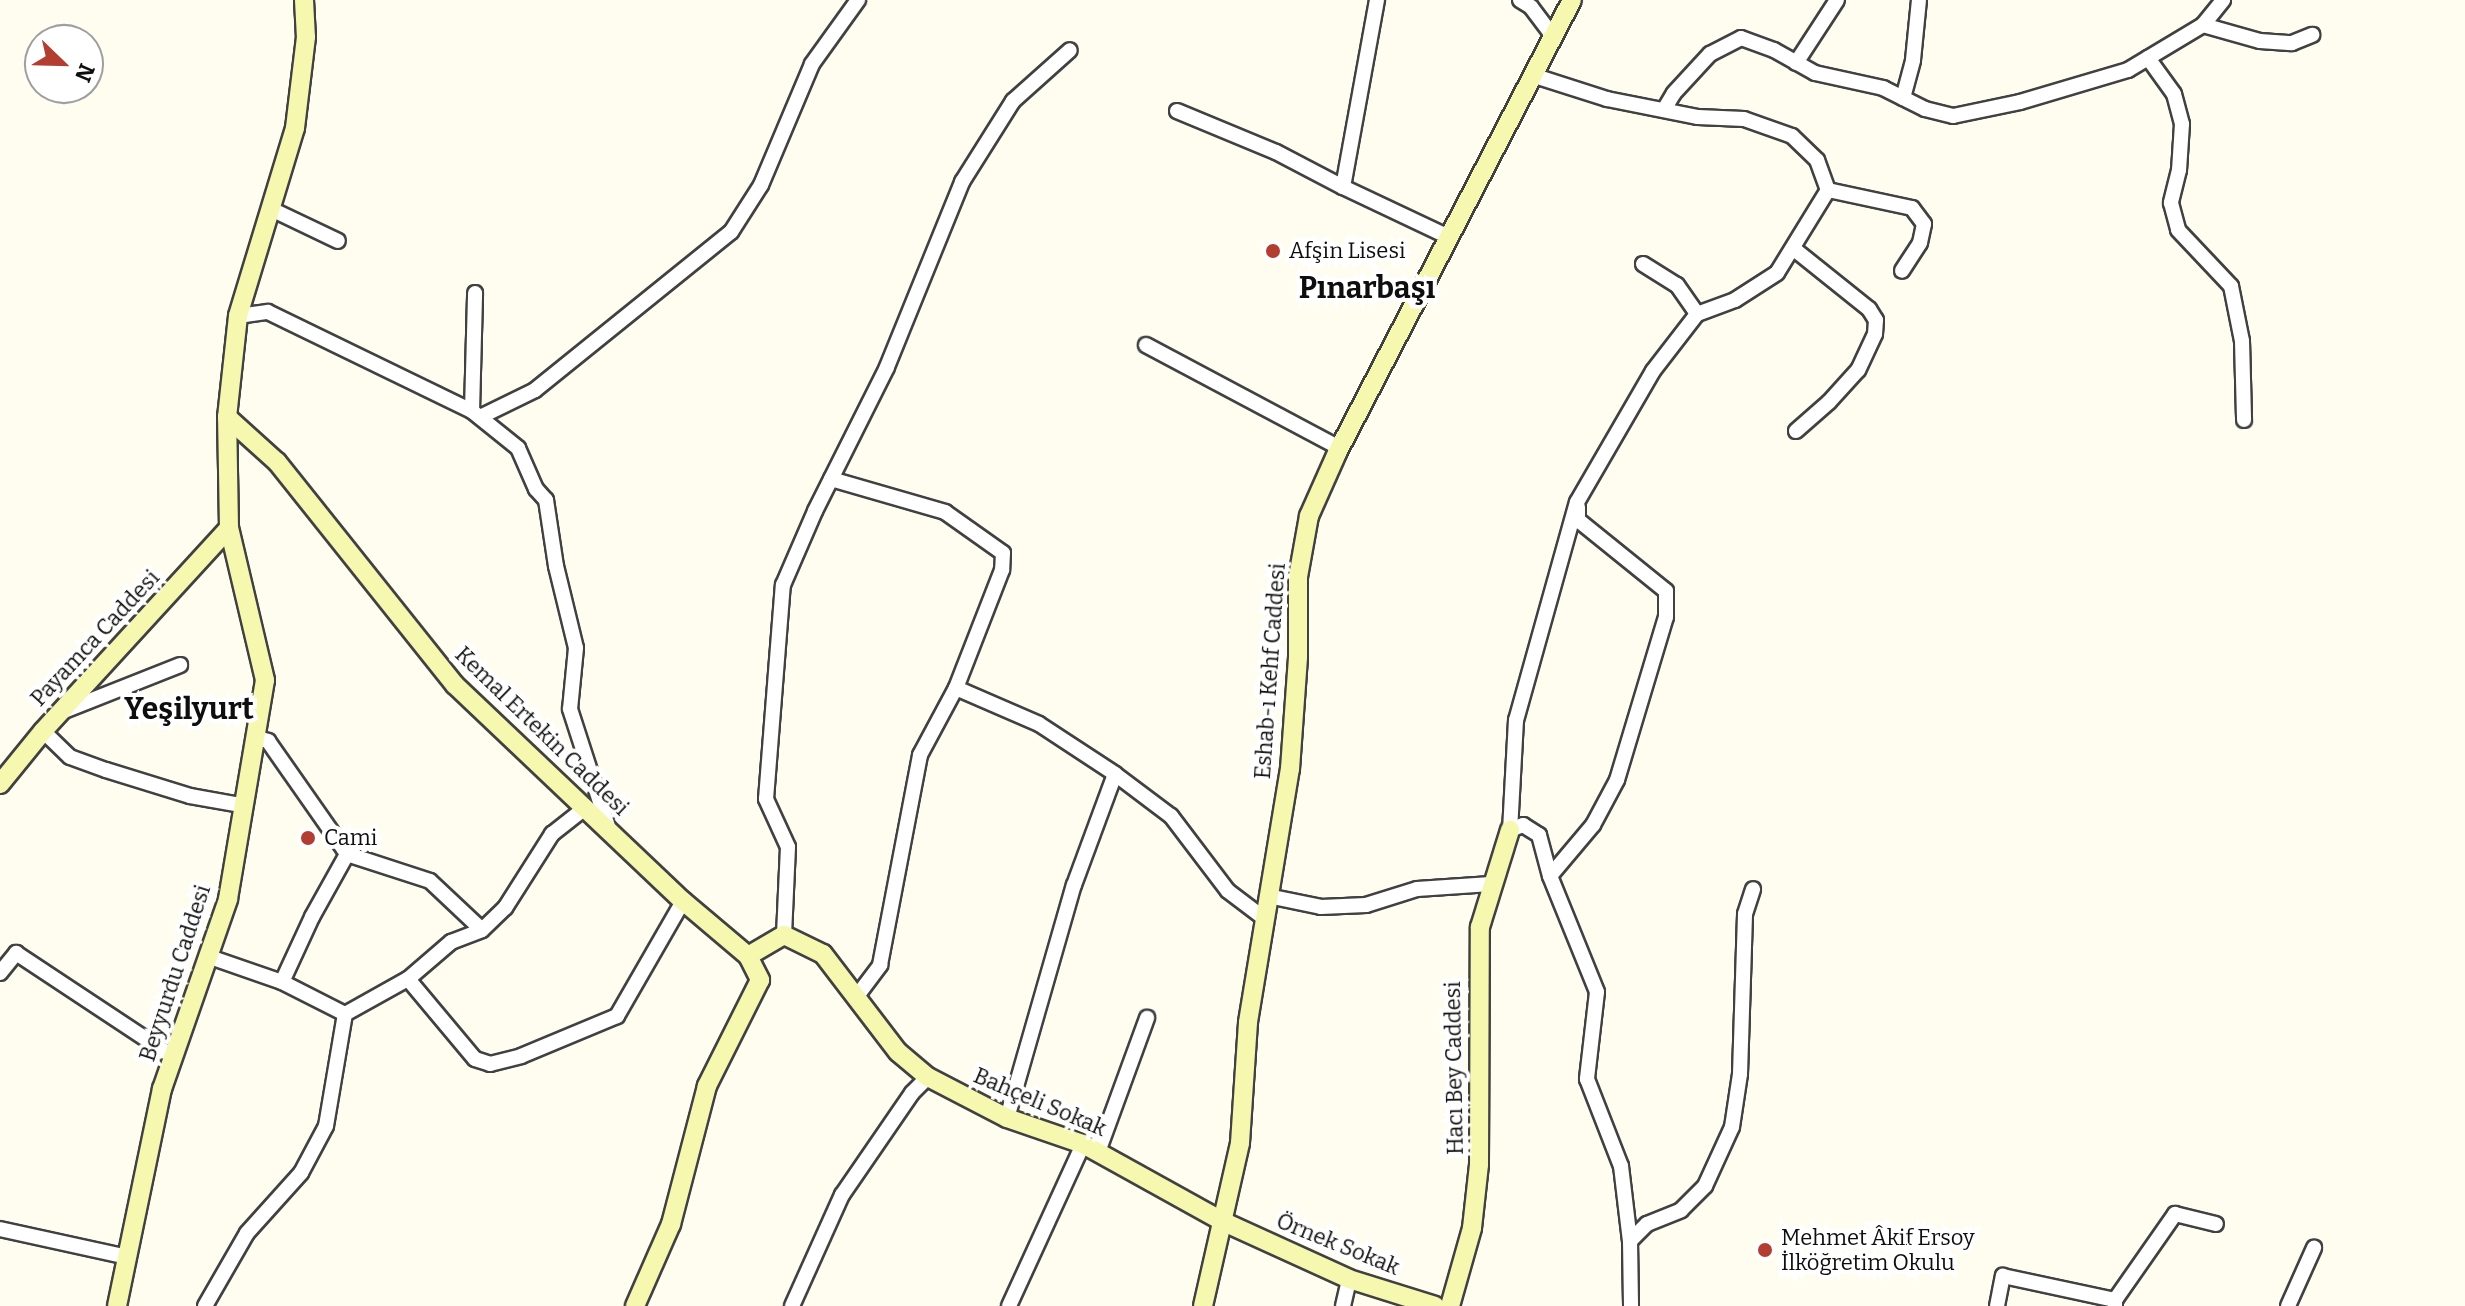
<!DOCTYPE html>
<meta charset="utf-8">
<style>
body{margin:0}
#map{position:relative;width:2465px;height:1306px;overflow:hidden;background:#fefdf0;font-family:Bitter,serif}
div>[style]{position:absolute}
.roads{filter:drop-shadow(2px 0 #414141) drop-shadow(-2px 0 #414141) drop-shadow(0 2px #414141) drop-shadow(0 -2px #414141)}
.street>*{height:14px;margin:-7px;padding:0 7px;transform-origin:7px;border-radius:7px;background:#fff}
.secondary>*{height:18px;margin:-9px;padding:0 9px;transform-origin:9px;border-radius:9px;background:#f6f8b0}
.dots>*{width:22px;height:22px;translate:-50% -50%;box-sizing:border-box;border:4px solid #fff;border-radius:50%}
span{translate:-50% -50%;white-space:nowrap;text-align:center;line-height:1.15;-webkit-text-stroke:8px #fff;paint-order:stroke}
.poi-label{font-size:22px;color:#0e0e0e}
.left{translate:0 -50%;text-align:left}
.street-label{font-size:22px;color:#0e0e0e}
.district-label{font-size:30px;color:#0e0e0e;font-weight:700}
.north{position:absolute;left:24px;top:24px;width:80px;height:80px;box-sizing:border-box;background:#fff;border:2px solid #9f9f9f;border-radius:50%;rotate:113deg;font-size:22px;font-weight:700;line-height:32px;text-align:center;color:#0e0e0e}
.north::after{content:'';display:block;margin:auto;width:28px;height:36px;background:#b33d31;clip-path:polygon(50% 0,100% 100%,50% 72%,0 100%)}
</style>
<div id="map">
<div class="roads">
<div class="street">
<div style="left:1377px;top:0;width:190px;rotate:100.3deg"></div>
<div style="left:1343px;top:187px;width:119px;rotate:25.3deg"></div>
<div style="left:1520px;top:0;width:13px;rotate:32deg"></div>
<div style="left:1531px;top:7px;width:36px;rotate:53deg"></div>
<div style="left:2203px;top:25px;width:59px;rotate:15.7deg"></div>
<div style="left:2260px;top:41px;width:32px;rotate:4deg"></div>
<div style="left:2292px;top:43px;width:22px;rotate:-22deg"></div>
<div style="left:2148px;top:58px;width:44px;rotate:54.2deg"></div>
<div style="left:2174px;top:94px;width:31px;rotate:75deg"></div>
<div style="left:2182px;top:124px;width:46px;rotate:93.7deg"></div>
<div style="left:2179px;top:170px;width:34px;rotate:104deg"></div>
<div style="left:2171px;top:203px;width:28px;rotate:75deg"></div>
<div style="left:2178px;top:230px;width:77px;rotate:46.6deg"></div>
<div style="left:2231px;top:286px;width:56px;rotate:78.7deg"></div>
<div style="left:2242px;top:341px;width:79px;rotate:88.5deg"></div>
<div style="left:1796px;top:63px;width:75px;rotate:-56.9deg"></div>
<div style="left:1535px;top:76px;width:76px;rotate:17.7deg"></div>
<div style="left:1607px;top:99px;width:93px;rotate:11.2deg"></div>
<div style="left:1698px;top:117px;width:46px;rotate:2.5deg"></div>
<div style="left:1744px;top:119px;width:51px;rotate:19.5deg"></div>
<div style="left:1792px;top:136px;width:35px;rotate:44deg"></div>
<div style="left:1817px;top:160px;width:32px;rotate:70deg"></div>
<div style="left:1828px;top:190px;width:97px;rotate:121.6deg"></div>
<div style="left:1777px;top:273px;width:50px;rotate:147.3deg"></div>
<div style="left:1735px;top:300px;width:40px;rotate:159.8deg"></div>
<div style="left:1697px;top:314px;width:72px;rotate:127.7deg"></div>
<div style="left:1653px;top:371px;width:151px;rotate:120.1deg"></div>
<div style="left:1577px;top:502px;width:226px;rotate:105.6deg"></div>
<div style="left:1516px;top:720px;width:110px;rotate:93.1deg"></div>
<div style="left:1510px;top:830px;width:14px;rotate:-21deg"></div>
<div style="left:1523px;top:825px;width:19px;rotate:32deg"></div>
<div style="left:1539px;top:835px;width:42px;rotate:75deg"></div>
<div style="left:1550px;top:876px;width:125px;rotate:67.9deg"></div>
<div style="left:1597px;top:992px;width:88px;rotate:96.6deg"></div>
<div style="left:1587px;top:1079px;width:93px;rotate:68.7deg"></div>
<div style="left:1621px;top:1166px;width:76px;rotate:83.2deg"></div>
<div style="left:1630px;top:1241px;width:65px;rotate:89.1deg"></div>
<div style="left:1903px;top:98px;width:39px;rotate:-75deg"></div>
<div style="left:1913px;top:60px;width:60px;rotate:-84.3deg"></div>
<div style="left:1665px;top:108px;width:17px;rotate:-59deg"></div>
<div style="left:1674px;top:93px;width:53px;rotate:-47.3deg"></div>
<div style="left:1710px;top:54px;width:35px;rotate:-27deg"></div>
<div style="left:1741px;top:38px;width:35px;rotate:20deg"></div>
<div style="left:1774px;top:50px;width:47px;rotate:29.3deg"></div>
<div style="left:1815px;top:73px;width:70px;rotate:12.4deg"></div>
<div style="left:1883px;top:88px;width:47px;rotate:26.6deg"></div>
<div style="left:1925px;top:109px;width:29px;rotate:14deg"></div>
<div style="left:1953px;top:116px;width:68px;rotate:-11.8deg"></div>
<div style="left:2020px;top:102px;width:113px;rotate:-16.5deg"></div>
<div style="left:2128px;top:70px;width:87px;rotate:-31deg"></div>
<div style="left:2203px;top:25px;width:32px;rotate:-51deg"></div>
<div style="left:1177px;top:111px;width:107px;rotate:22.5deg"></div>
<div style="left:1276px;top:152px;width:76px;rotate:27.6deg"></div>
<div style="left:1828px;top:190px;width:86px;rotate:12.1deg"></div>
<div style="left:1912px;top:208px;width:20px;rotate:53deg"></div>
<div style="left:1924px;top:224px;width:19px;rotate:102deg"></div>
<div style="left:1920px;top:243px;width:33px;rotate:123deg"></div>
<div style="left:271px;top:209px;width:74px;rotate:25.5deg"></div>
<div style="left:1794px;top:249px;width:96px;rotate:38.7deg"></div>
<div style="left:1869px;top:309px;width:13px;rotate:58deg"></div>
<div style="left:1876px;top:320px;width:14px;rotate:94deg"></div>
<div style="left:1875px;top:334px;width:40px;rotate:115deg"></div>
<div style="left:1858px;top:370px;width:43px;rotate:132.2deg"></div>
<div style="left:1829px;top:402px;width:44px;rotate:138.7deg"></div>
<div style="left:1643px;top:264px;width:40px;rotate:32deg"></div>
<div style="left:1677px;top:285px;width:35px;rotate:55deg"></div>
<div style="left:238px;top:316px;width:30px;rotate:-8deg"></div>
<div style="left:268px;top:312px;width:227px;rotate:25.9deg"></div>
<div style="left:472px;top:411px;width:59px;rotate:38.8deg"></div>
<div style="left:518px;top:448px;width:45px;rotate:66.3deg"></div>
<div style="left:536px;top:489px;width:15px;rotate:48deg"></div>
<div style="left:546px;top:500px;width:67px;rotate:81.4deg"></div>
<div style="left:556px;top:566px;width:84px;rotate:76.3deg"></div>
<div style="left:576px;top:648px;width:61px;rotate:95.6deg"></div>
<div style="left:570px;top:709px;width:127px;rotate:72.1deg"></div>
<div style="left:1146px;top:345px;width:220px;rotate:28deg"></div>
<div style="left:472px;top:411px;width:118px;rotate:-88.5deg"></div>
<div style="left:480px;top:417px;width:61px;rotate:-26.1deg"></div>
<div style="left:535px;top:390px;width:252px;rotate:-38.9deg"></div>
<div style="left:731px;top:232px;width:56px;rotate:-57.4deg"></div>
<div style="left:761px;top:185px;width:131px;rotate:-67.1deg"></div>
<div style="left:812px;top:64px;width:79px;rotate:-54.3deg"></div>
<div style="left:831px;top:479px;width:119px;rotate:16.1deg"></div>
<div style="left:945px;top:512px;width:71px;rotate:35.3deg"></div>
<div style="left:1003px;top:553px;width:17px;rotate:93deg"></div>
<div style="left:1002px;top:570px;width:127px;rotate:111.3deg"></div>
<div style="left:64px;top:711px;width:125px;rotate:-21.6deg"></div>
<div style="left:43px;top:731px;width:37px;rotate:44deg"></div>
<div style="left:70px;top:757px;width:38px;rotate:20deg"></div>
<div style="left:106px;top:770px;width:88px;rotate:17.2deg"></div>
<div style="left:190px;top:796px;width:52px;rotate:10deg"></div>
<div style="left:255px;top:737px;width:14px;rotate:17deg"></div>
<div style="left:268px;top:741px;width:138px;rotate:55deg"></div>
<div style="left:347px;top:854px;width:87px;rotate:18deg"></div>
<div style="left:430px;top:881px;width:71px;rotate:43.3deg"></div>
<div style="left:1550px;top:876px;width:67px;rotate:-49.9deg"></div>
<div style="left:1593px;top:825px;width:51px;rotate:-61.9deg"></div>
<div style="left:1617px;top:780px;width:170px;rotate:-73.3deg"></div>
<div style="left:1666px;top:617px;width:26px;rotate:-90deg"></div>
<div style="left:1666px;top:591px;width:113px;rotate:-141.1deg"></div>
<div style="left:1578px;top:520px;width:13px;rotate:-90deg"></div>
<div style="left:1268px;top:896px;width:54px;rotate:11.7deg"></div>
<div style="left:1321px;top:907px;width:45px;rotate:-2.5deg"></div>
<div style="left:1366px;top:905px;width:53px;rotate:-17.4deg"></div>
<div style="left:1417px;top:889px;width:74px;rotate:-3.9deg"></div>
<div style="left:784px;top:935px;width:88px;rotate:-87.4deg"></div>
<div style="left:788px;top:847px;width:53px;rotate:-114.6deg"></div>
<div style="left:766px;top:799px;width:215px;rotate:-85.5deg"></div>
<div style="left:783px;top:585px;width:81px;rotate:-66.6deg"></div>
<div style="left:815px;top:511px;width:161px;rotate:-63.4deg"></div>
<div style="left:887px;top:367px;width:200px;rotate:-67.9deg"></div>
<div style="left:962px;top:182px;width:96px;rotate:-57.8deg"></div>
<div style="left:1013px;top:101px;width:76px;rotate:-41.8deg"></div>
<div style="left:207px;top:956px;width:79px;rotate:19.1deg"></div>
<div style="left:282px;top:982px;width:71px;rotate:26.9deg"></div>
<div style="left:0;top:973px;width:26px;rotate:-51deg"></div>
<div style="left:16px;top:953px;width:188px;rotate:33.5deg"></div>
<div style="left:408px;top:979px;width:104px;rotate:50.1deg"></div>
<div style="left:475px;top:1059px;width:16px;rotate:18deg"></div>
<div style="left:490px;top:1064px;width:32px;rotate:-14deg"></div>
<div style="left:521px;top:1056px;width:104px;rotate:-22.6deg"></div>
<div style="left:617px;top:1016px;width:133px;rotate:-60.1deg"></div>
<div style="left:282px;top:982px;width:72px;rotate:-65.2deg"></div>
<div style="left:312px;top:917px;width:72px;rotate:-60.9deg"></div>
<div style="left:857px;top:996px;width:39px;rotate:-53deg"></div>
<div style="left:880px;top:965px;width:214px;rotate:-79.2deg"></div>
<div style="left:920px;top:755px;width:76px;rotate:-61.8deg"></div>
<div style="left:956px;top:688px;width:90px;rotate:23.4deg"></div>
<div style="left:1039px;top:724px;width:91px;rotate:33.3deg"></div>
<div style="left:1115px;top:774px;width:70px;rotate:36.9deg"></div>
<div style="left:1171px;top:816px;width:94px;rotate:52.8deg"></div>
<div style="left:1228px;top:891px;width:46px;rotate:37.1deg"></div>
<div style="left:1007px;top:1118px;width:242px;rotate:-74deg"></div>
<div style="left:1074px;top:885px;width:118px;rotate:-69.7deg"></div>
<div style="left:1098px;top:1152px;width:143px;rotate:-69.9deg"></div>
<div style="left:0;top:1229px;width:130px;rotate:12.4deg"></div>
<div style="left:1630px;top:1241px;width:24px;rotate:-45deg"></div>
<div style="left:1647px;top:1224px;width:37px;rotate:-22deg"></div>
<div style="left:1681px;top:1210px;width:34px;rotate:-45deg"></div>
<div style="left:1705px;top:1186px;width:65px;rotate:-65.4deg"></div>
<div style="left:1732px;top:1127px;width:54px;rotate:-81.4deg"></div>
<div style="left:1740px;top:1074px;width:160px;rotate:-88.2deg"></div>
<div style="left:1745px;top:914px;width:26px;rotate:-72deg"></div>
<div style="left:2115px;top:1300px;width:105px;rotate:-55.1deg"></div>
<div style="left:2175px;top:1214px;width:42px;rotate:13.7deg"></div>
<div style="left:205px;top:1306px;width:84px;rotate:-60.1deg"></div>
<div style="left:247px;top:1233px;width:81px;rotate:-48deg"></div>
<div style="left:301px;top:1173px;width:53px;rotate:-62deg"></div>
<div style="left:326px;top:1126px;width:114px;rotate:-80.4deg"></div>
<div style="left:345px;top:1014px;width:72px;rotate:-29.1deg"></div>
<div style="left:408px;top:979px;width:57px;rotate:-40.7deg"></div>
<div style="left:451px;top:942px;width:33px;rotate:-21deg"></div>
<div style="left:482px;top:930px;width:32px;rotate:-44deg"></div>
<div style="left:505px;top:908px;width:88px;rotate:-57.6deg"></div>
<div style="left:552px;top:834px;width:42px;rotate:-38.2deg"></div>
<div style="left:792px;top:1306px;width:122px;rotate:-65.8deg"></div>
<div style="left:842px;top:1195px;width:124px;rotate:-55.5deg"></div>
<div style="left:912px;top:1093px;width:23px;rotate:-45deg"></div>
<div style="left:1009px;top:1306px;width:178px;rotate:-65.4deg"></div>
<div style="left:1343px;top:1306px;width:28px;rotate:-77deg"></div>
<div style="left:1997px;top:1306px;width:31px;rotate:-79deg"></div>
<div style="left:2003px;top:1276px;width:115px;rotate:12.1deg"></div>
<div style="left:2115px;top:1300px;width:6px;rotate:90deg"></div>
<div style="left:2288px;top:1306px;width:64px;rotate:-65.9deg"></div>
</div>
<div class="secondary">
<div style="left:304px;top:0;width:37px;rotate:87deg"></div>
<div style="left:306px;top:37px;width:92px;rotate:96.9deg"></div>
<div style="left:295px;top:128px;width:196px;rotate:106.9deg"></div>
<div style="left:238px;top:316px;width:102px;rotate:96.2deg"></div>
<div style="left:227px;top:417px;width:67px;rotate:42deg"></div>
<div style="left:277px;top:462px;width:285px;rotate:51.4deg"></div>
<div style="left:455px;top:685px;width:314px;rotate:43.5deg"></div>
<div style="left:683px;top:901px;width:85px;rotate:40.2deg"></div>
<div style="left:748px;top:956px;width:27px;rotate:63deg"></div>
<div style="left:760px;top:980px;width:119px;rotate:116.6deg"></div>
<div style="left:707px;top:1086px;width:143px;rotate:104.6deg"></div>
<div style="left:671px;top:1224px;width:90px;rotate:113.7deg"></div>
<div style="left:0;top:784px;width:68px;rotate:-50.9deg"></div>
<div style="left:43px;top:731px;width:275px;rotate:-47.5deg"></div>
<div style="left:748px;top:956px;width:42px;rotate:-30.3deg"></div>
<div style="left:784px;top:935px;width:43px;rotate:26deg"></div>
<div style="left:823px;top:954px;width:123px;rotate:52.6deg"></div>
<div style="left:898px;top:1052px;width:39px;rotate:40deg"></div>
<div style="left:928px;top:1077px;width:89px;rotate:27.4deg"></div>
<div style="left:1007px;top:1118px;width:80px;rotate:18.9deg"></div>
<div style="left:1083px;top:1144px;width:161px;rotate:29deg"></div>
<div style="left:1224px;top:1222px;width:137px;rotate:24.5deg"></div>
<div style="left:1349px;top:1279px;width:90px;rotate:17.4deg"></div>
<div style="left:117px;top:1306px;width:222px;rotate:-78.3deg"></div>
<div style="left:162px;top:1089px;width:201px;rotate:-70.8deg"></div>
<div style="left:228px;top:899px;width:222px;rotate:-80.4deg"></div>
<div style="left:265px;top:680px;width:156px;rotate:-103.3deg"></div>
<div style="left:229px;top:528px;width:111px;rotate:-91deg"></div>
<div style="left:1203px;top:1306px;width:167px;rotate:-77.2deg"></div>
<div style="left:1240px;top:1143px;width:121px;rotate:-86.2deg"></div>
<div style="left:1248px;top:1022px;width:256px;rotate:-80.6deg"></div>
<div style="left:1290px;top:769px;width:112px;rotate:-85.9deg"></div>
<div style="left:1298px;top:657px;width:80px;rotate:-90deg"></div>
<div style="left:1298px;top:577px;width:62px;rotate:-79.8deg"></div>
<div style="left:1309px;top:516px;width:69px;rotate:-66deg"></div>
<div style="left:1337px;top:453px;width:510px;rotate:-62.58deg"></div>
<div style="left:1450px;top:1306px;width:81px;rotate:-74.2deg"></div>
<div style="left:1472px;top:1228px;width:63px;rotate:-83.7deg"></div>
<div style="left:1479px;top:1165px;width:238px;rotate:-89.8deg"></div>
<div style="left:1480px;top:927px;width:102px;rotate:-72.8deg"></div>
</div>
</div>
<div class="dots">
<div style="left:1273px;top:251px;background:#b33d31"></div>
<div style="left:308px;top:838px;background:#b33d31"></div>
<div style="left:1765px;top:1250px;background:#b33d31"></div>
</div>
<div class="poi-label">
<span class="left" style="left:1289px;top:251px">Afşin Lisesi</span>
<span class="left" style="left:324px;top:838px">Cami</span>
<span class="left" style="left:1781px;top:1250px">Mehmet Âkif Ersoy<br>İlköğretim Okulu</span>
</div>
<div class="street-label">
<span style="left:95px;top:638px;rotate:-47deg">Payamca Caddesi</span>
<span style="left:1270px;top:671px;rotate:-86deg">Eshab-ı Kehf Caddesi</span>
<span style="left:542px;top:731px;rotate:44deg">Kemal Ertekin Caddesi</span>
<span style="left:175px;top:973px;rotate:-72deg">Beyyurdu Caddesi</span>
<span style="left:1454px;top:1068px;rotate:-91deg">Hacı Bey Caddesi</span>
<span style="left:1040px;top:1102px;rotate:23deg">Bahçeli Sokak</span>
<span style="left:1338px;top:1244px;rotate:22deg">Örnek Sokak</span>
</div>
<div class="district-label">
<span style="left:1367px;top:288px">Pınarbaşı</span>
<span style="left:189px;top:709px">Yeşilyurt</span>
</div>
<div class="north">N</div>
</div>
